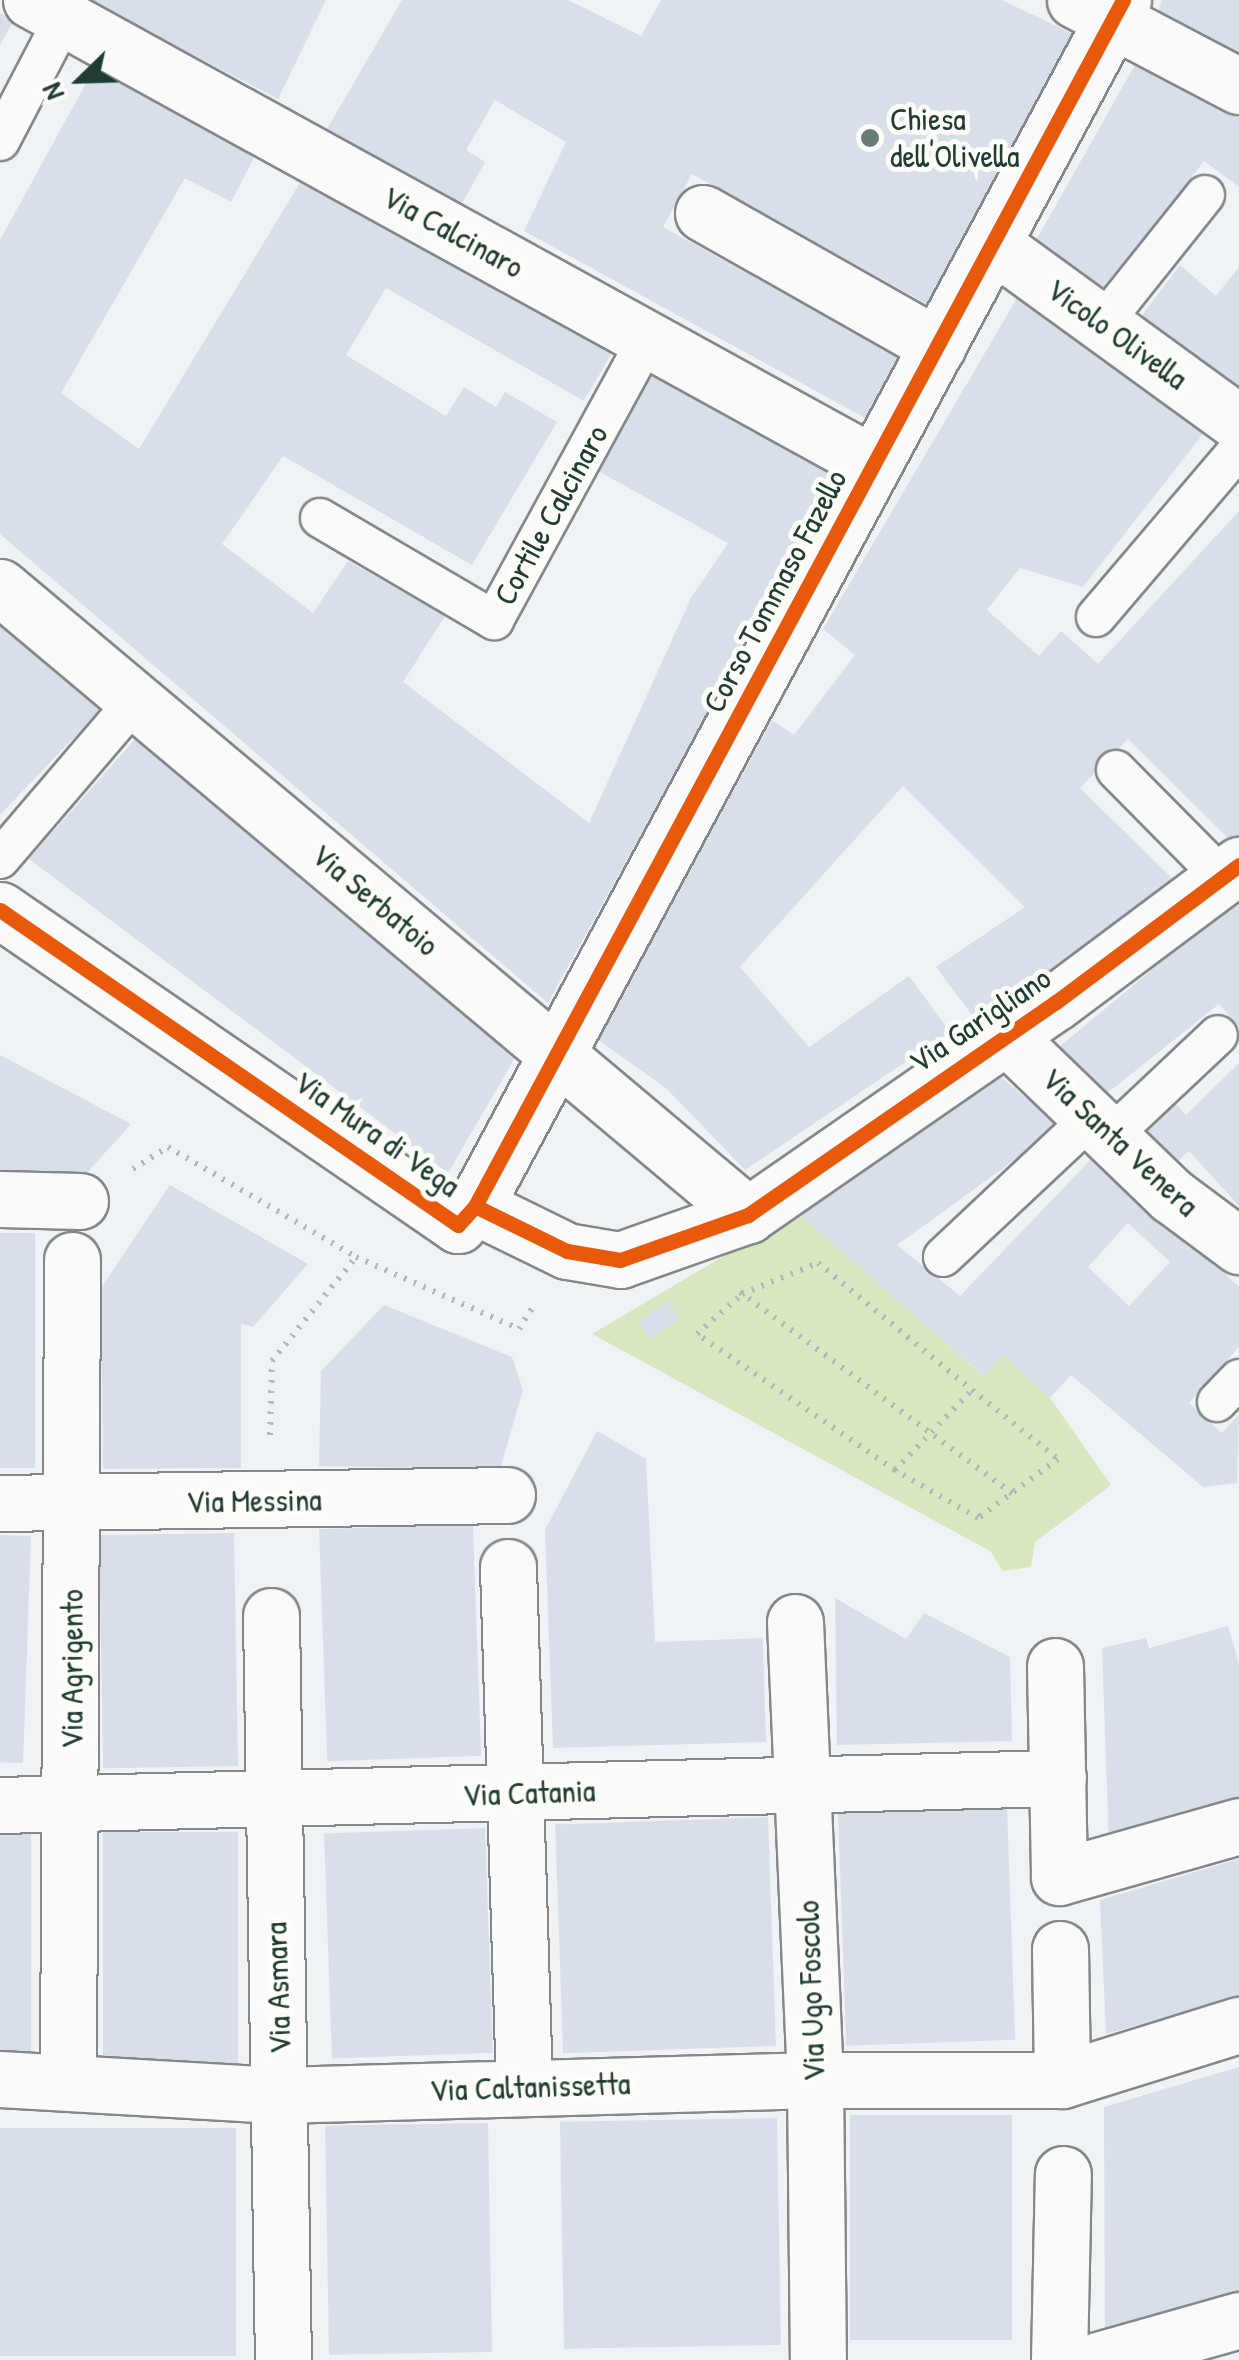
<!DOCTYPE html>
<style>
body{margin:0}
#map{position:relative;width:1239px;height:2360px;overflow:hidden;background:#f0f3f6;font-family:"Patrick Hand",sans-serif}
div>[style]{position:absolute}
.green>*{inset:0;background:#d7e8c1}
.building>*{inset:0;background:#d8dfe9;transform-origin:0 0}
.path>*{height:6px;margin-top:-3px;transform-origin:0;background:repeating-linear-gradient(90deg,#b3b7b5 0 2.5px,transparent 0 10.5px)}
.roads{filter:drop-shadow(2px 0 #838989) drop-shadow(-2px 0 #838989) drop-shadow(0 2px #838989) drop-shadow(0 -2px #838989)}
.lane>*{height:38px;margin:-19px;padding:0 19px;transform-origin:19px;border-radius:19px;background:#f9faf9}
.street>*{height:55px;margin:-27.5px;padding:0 27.5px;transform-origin:27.5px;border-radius:27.5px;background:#f9faf9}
.cycleway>*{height:15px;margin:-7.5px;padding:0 7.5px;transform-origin:7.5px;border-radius:7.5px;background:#e8590c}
.dots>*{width:28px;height:28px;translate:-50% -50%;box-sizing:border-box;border:5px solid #fdfcf7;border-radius:50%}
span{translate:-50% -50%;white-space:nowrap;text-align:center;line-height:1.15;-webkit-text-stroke:10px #fdfcf7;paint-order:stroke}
.poi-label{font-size:32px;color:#1f3d34}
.left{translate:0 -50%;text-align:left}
.street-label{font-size:32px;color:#1f3d34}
.north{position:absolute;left:30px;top:30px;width:100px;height:100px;-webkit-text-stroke:8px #fdfcf7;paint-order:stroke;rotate:247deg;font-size:28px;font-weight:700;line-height:40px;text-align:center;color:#1f3d34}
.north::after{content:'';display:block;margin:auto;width:35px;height:45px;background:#1f3d34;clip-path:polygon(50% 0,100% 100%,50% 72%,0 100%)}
</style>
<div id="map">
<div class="green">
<div style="clip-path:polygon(798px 1212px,981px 1374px,1001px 1350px,1050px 1398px,1111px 1485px,1035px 1542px,1031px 1567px,1003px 1571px,990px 1551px,592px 1334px)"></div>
</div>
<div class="building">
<div style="clip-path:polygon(87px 0,326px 0,278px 99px)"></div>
<div style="clip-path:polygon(402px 0,568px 0,641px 36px,661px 0,1002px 0,1077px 36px,929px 305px,692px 174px,663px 227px,901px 358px,867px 419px,524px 231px,566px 142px,495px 100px,466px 150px,485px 162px,462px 204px,327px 129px)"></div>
<div style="clip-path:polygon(1162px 0,1239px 0,1239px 67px,1154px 23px)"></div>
<div style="clip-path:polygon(0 13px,14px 20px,0 45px)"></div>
<div style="clip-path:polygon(1140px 56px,1239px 114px,1239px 187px,1204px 161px,1104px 288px,1034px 244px)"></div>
<div style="clip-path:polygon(96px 65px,255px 156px,231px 202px,185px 178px,61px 393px,139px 449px,304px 176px,616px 346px,584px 401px,386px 288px,346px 355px,446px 416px,464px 387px,496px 407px,505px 392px,557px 422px,472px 565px,283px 456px,222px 544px,313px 613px,348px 561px,445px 616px,403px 682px,589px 823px,691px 598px,728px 543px,598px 471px,652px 370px,841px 470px,548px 1003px,0 534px,0 240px)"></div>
<div style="clip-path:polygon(1180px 265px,1216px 296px,1239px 267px,1239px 395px,1139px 319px)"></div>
<div style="clip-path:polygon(1020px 293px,1214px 420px,1083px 587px,1020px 568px,987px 610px,1039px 656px,1061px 631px,1098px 664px,1239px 511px,1239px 841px,1235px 845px,1128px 739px,1080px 788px,1181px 887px,974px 1018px,936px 967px,1025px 907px,903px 786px,740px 967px,809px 1047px,909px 976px,950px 1032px,745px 1170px,666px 1088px,598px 1040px,772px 720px,794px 735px,855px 655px,823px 629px)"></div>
<div style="clip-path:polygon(0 622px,101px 709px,0 815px)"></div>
<div style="clip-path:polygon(135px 739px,516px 1056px,448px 1173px,29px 859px)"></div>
<div style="clip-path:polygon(1239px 897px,1239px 1026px,1219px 1004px,1100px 1099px,1058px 1048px)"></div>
<div style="clip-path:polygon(0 1055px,131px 1124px,85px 1175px,0 1174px)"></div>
<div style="clip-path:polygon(1239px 1063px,1239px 1206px,1189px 1151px,1176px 1163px,1145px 1130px,1171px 1099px,1186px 1115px)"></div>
<div style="clip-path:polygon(evenodd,1000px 1076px,1060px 1127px,897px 1245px,960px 1296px,1096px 1154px,1239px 1287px,1239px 1347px,1189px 1403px,1222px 1433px,1239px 1414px,1237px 1483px,1203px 1487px,1071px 1375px,1050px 1398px,1003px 1355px,984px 1376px,799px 1214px,1000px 1076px,1128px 1223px,1170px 1262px,1129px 1306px,1088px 1267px,1128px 1223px)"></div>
<div style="clip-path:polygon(170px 1185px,308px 1264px,253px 1327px,241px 1324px,241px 1468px,103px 1469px,101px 1288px)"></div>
<div style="left:0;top:1233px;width:35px;height:235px"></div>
<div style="left:668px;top:1301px;width:21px;height:36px;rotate:55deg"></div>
<div style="clip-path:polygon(384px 1305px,512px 1357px,523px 1390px,500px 1469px,319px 1466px,321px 1371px)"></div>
<div style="clip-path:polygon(597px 1431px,646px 1459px,655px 1642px,763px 1638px,766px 1742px,553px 1748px,545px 1530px)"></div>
<div style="left:473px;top:1524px;width:232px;height:154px;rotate:88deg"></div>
<div style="left:234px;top:1533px;width:233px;height:135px;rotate:89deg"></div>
<div style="left:0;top:1535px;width:31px;height:227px;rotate:2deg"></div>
<div style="clip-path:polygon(835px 1598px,906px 1639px,924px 1613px,1010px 1657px,1012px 1741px,837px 1745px)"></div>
<div style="clip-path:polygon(1228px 1626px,1239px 1664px,1239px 1808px,1109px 1846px,1102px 1648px,1146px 1638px,1149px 1648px)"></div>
<div style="left:1007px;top:1807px;width:233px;height:169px;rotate:88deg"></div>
<div style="left:768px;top:1817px;width:229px;height:213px;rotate:88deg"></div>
<div style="left:0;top:1827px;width:31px;height:235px"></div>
<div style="left:485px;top:1828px;width:225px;height:161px;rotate:88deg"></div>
<div style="left:103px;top:1832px;width:135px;height:236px"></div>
<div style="clip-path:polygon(1239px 1859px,1239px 1996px,1106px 2034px,1100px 1900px)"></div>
<div style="clip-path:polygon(1239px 2067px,1239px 2296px,1105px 2334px,1104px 2107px)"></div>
<div style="left:1012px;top:2115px;width:225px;height:162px;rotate:90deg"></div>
<div style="left:777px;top:2118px;width:227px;height:217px;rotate:89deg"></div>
<div style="left:488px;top:2123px;width:229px;height:163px;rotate:89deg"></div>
<div style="left:0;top:2128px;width:236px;height:228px"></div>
</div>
<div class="path">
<div style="left:133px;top:1169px;width:41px;rotate:-32.2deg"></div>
<div style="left:168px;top:1147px;width:218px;rotate:30.3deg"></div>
<div style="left:740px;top:1292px;width:340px;rotate:36.5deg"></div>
<div style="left:270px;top:1435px;width:74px;rotate:-88.5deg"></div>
<div style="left:272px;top:1361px;width:134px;rotate:-51.1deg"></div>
<div style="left:356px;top:1257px;width:178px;rotate:23.8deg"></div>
<div style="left:519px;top:1329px;width:26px;rotate:-58deg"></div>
<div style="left:895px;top:1470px;width:111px;rotate:-46.1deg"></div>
<div style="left:972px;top:1390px;width:110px;rotate:38.7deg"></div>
<div style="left:1058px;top:1459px;width:99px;rotate:143.6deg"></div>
<div style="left:978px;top:1518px;width:96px;rotate:-150deg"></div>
<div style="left:895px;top:1470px;width:240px;rotate:-145.5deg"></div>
<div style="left:697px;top:1334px;width:60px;rotate:-41.6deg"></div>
<div style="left:742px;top:1294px;width:82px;rotate:-22.2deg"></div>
<div style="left:818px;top:1263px;width:200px;rotate:39.5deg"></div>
</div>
<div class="roads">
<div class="lane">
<div style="left:0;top:141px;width:139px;rotate:-62.5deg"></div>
<div style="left:1102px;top:324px;width:165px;rotate:-51.4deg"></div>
<div style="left:320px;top:518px;width:202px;rotate:30.4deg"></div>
<div style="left:494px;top:620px;width:320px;rotate:-61.4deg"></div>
<div style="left:1096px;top:617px;width:221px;rotate:-49.6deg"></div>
<div style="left:1116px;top:770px;width:155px;rotate:45.3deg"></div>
<div style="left:0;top:859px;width:209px;rotate:-49.5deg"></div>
<div style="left:1113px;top:1134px;width:144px;rotate:-43.3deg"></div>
<div style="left:943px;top:1257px;width:207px;rotate:-43.2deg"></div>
<div style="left:1217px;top:1402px;width:32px;rotate:-46deg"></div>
</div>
<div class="street">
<div style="left:31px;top:0;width:962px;rotate:28.83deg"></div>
<div style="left:1075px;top:0;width:185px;rotate:27.7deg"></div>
<div style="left:703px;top:213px;width:270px;rotate:29.5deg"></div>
<div style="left:994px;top:245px;width:303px;rotate:36deg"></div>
<div style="left:0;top:587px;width:977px;rotate:40.02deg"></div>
<div style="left:0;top:910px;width:556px;rotate:34.52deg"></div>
<div style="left:458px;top:1225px;width:25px;rotate:-48deg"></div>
<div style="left:475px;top:1206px;width:102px;rotate:26.1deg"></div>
<div style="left:567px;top:1251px;width:54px;rotate:9.6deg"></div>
<div style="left:620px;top:1260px;width:136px;rotate:-19.4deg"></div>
<div style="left:748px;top:1215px;width:374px;rotate:-34.7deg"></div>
<div style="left:1056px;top:1002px;width:229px;rotate:-36.8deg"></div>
<div style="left:1005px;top:1035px;width:232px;rotate:44deg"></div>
<div style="left:1172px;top:1196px;width:84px;rotate:36.7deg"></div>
<div style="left:0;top:1199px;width:80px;rotate:1.4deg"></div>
<div style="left:475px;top:1206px;width:1369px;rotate:-61.75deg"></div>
<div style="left:0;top:1503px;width:507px;rotate:-0.9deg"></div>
<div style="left:508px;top:1567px;width:519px;rotate:88.23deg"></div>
<div style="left:271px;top:1616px;width:744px;rotate:89.08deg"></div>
<div style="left:795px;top:1622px;width:458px;rotate:87.5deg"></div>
<div style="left:815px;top:2080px;width:280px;rotate:89.4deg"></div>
<div style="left:1055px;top:1666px;width:211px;rotate:88.9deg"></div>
<div style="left:1059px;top:1877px;width:187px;rotate:-15.8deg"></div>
<div style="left:0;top:1805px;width:1058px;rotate:-1.46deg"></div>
<div style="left:1060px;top:1949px;width:131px;rotate:89.1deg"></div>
<div style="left:0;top:2079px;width:281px;rotate:3.3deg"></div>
<div style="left:281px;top:2095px;width:534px;rotate:-1.61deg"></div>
<div style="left:815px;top:2080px;width:247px"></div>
<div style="left:1062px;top:2080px;width:185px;rotate:-17.3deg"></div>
<div style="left:68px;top:2079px;width:819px;rotate:-89.72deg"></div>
<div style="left:1059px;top:2360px;width:186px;rotate:-88.8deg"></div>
<div style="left:1098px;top:2360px;width:147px;rotate:-15.8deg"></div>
</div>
</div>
<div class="cycleway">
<div style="left:0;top:910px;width:556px;rotate:34.52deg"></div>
<div style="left:458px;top:1225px;width:25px;rotate:-48deg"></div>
<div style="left:475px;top:1206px;width:102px;rotate:26.1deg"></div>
<div style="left:567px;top:1251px;width:54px;rotate:9.6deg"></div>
<div style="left:620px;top:1260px;width:136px;rotate:-19.4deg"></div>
<div style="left:748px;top:1215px;width:374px;rotate:-34.7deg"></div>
<div style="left:1056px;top:1002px;width:229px;rotate:-36.8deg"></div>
<div style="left:475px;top:1206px;width:1369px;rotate:-61.75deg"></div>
</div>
<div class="dots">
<div style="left:870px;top:138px;background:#687d78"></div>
</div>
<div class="poi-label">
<span class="left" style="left:890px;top:138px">Chiesa<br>dell'Olivella</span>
</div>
<div class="street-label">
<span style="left:453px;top:232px;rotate:29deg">Via Calcinaro</span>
<span style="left:1117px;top:334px;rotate:36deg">Vicolo Olivella</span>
<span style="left:551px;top:515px;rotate:-61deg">Cortile Calcinaro</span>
<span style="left:775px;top:591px;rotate:-62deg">Corso Tommaso Fazello</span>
<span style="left:375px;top:900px;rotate:40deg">Via Serbatoio</span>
<span style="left:980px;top:1020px;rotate:-34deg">Via Garigliano</span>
<span style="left:377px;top:1134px;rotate:35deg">Via Mura di Vega</span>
<span style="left:1120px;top:1142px;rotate:43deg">Via Santa Venera</span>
<span style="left:254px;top:1501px;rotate:-1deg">Via Messina</span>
<span style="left:72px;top:1669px;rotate:-90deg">Via Agrigento</span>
<span style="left:529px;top:1793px;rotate:-2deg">Via Catania</span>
<span style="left:278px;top:1988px;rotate:-92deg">Via Asmara</span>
<span style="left:811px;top:1991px;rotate:-92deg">Via Ugo Foscolo</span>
<span style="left:530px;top:2087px;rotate:-2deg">Via Caltanissetta</span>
</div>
<div class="north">N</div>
</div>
